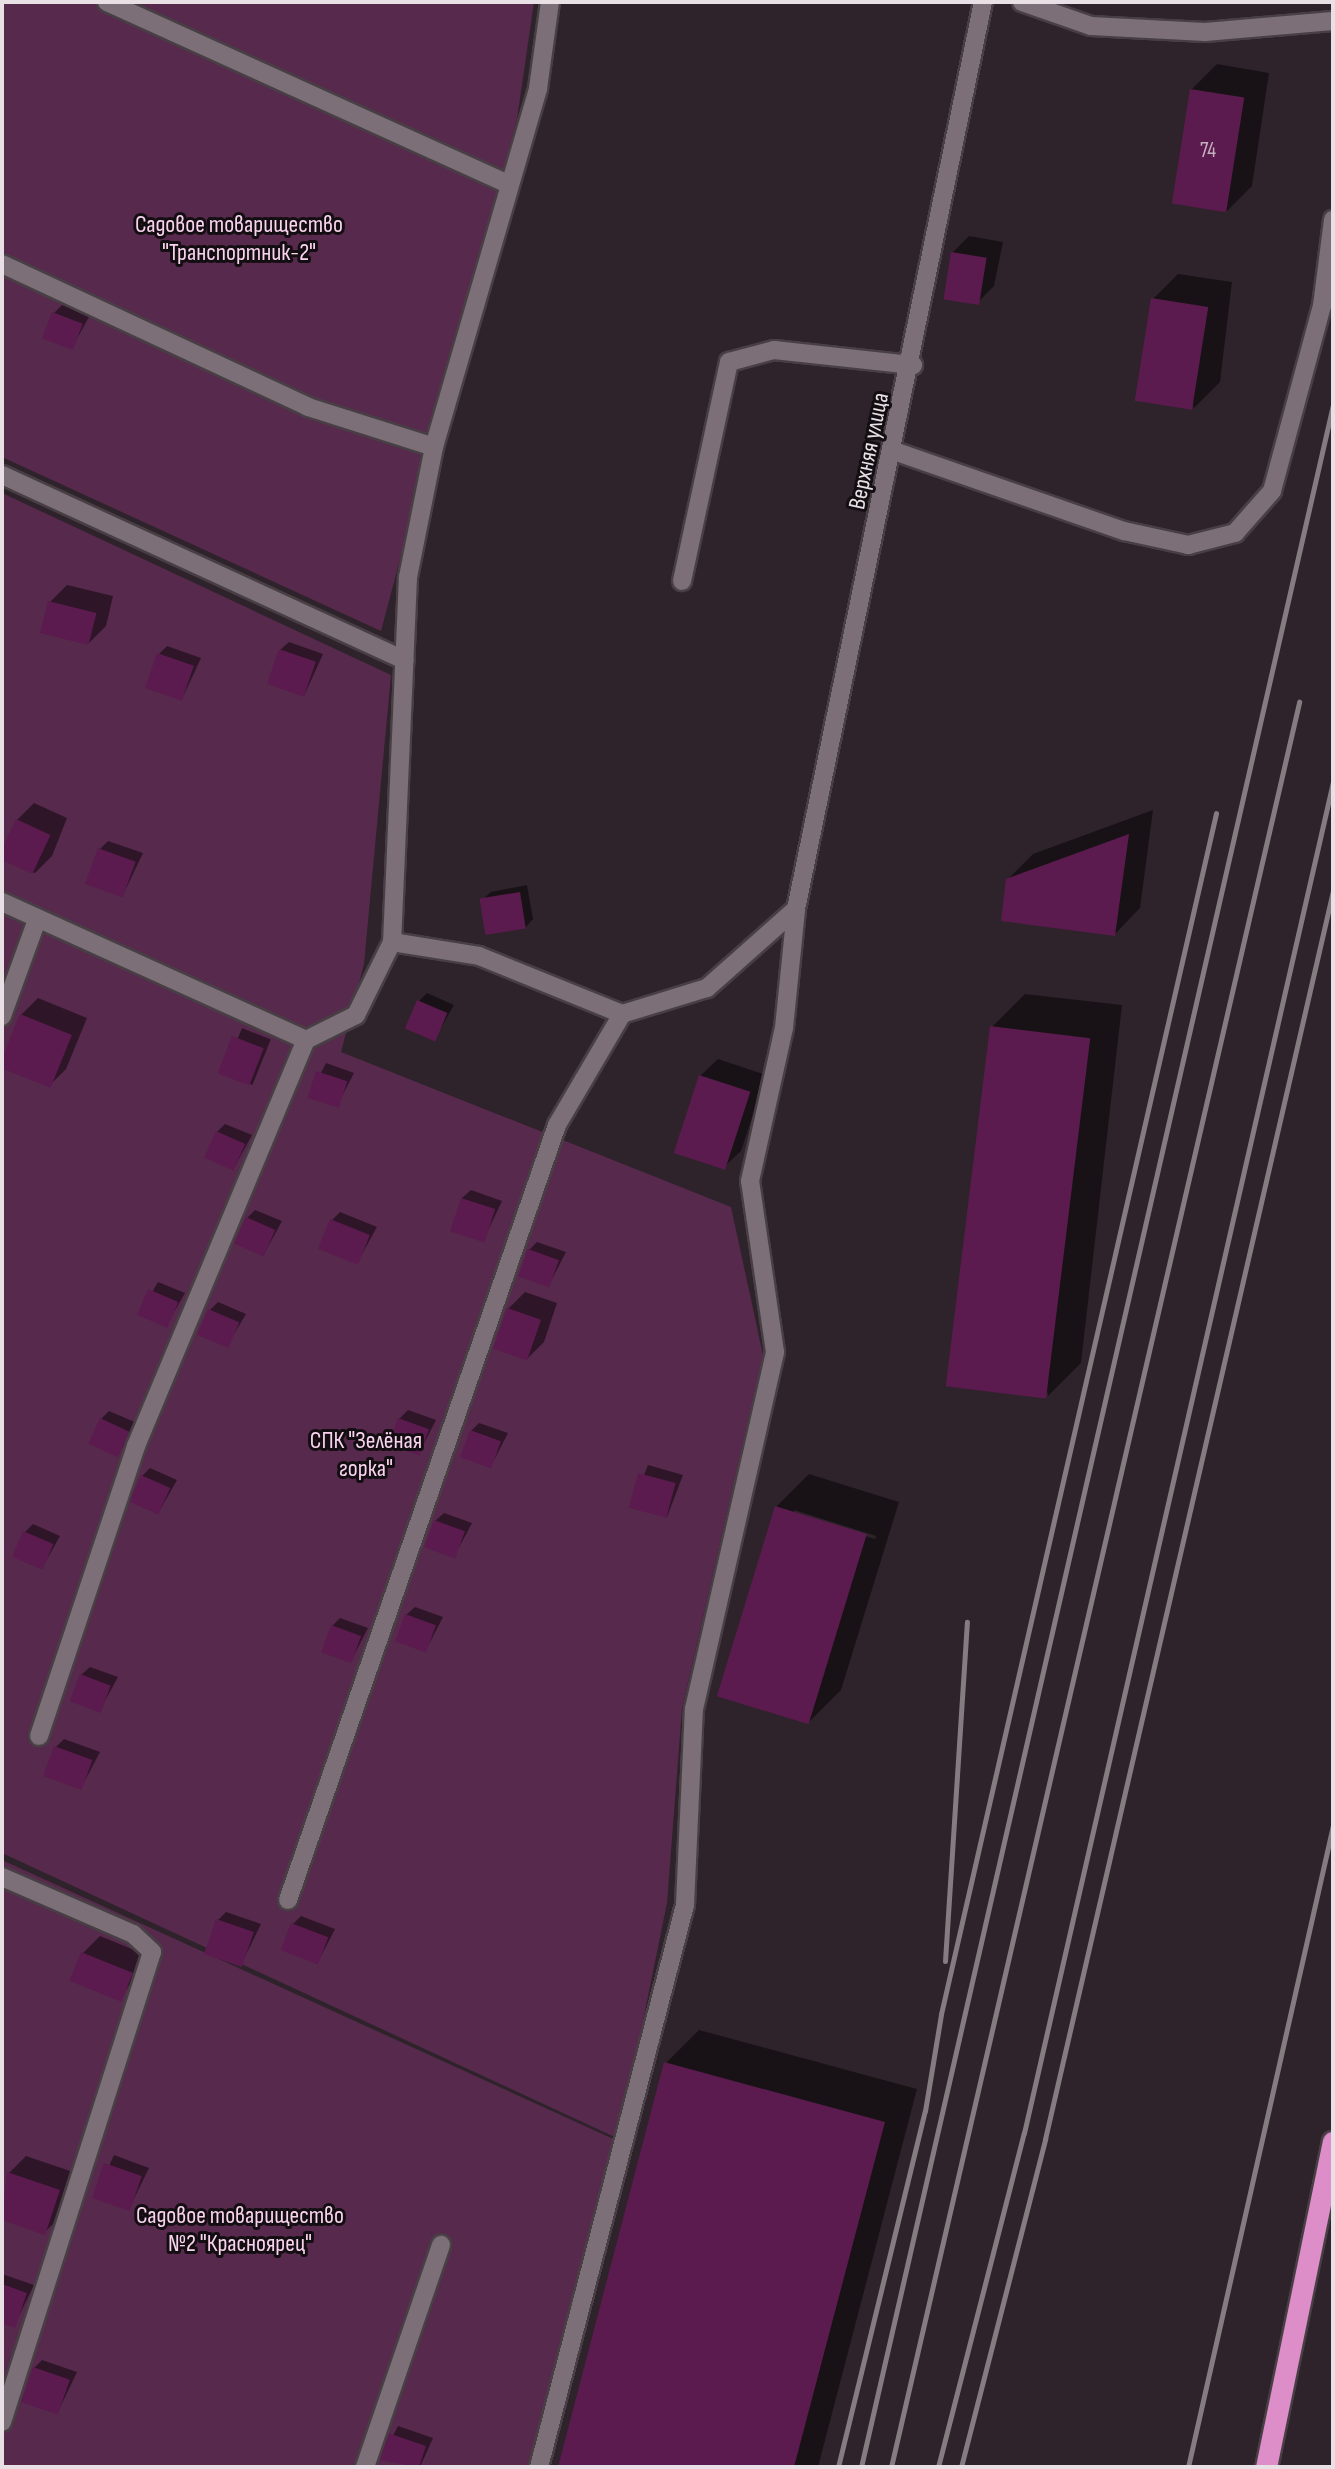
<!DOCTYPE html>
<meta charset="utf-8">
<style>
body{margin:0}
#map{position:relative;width:1335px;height:2469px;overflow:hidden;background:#2e232a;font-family:"Sofia Sans Condensed",sans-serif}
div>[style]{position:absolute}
.green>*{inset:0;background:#57294c}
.shadow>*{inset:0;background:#0007;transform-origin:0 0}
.building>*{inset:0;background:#5b1b4e;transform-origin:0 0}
.roads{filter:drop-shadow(2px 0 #483f45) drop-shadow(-2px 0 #483f45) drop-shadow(0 2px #483f45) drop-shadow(0 -2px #483f45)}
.lane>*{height:18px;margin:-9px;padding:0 9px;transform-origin:9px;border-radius:9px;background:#7c6f78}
.street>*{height:18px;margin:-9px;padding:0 9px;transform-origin:9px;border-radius:9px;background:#7c6f78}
.highway>*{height:21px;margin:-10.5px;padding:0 10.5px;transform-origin:10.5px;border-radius:10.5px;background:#dd8dc8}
.rail>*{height:5px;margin:-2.5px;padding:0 2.5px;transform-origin:2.5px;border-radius:2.5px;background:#857c82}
span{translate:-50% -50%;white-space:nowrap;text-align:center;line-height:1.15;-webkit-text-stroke:6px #130e11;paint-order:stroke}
.number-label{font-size:21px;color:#c5afbf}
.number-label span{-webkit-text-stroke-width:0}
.park-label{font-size:24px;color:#fad3ef}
.street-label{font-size:24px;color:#e8e0e5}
.frame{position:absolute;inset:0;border:4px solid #e8e0e5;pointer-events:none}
</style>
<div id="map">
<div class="green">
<div style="clip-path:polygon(2px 2px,534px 2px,517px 119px,381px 631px,2px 457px)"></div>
<div style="clip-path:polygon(2px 493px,391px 675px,364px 964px,341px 1052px,731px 1207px,763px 1355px,682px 1709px,667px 1903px,619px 2139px,2px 1853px)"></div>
<div style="clip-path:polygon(2px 1860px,620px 2142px,534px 2467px,2px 2467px)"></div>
</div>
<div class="shadow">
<div style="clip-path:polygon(1217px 64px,1269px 73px,1252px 186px,1226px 212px,1191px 90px)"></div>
<div style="clip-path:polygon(969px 236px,1003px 242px,994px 286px,977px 303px,952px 253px)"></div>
<div style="clip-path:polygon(1178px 274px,1232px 282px,1220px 382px,1194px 408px,1153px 299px)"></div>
<div style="clip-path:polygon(62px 305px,90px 315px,72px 348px,54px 313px)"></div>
<div style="clip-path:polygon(67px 585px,113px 596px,106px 626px,89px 643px,50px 602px)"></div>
<div style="clip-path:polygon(289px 642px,323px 654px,304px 696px,280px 650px)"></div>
<div style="clip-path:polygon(167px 646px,201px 658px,182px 699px,159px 654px)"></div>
<div style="clip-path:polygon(34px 803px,67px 818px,52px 856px,35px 873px,2px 859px,17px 820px)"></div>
<div style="clip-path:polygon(1153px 810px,1140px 908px,1115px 934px,1008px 879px,1033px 854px)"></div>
<div style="clip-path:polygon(108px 841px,143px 853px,123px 895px,100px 849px)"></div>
<div style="clip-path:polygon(527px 885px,533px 919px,525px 928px,482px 900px,491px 892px)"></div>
<div style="clip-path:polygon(427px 993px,454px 1005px,434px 1040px,419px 1001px)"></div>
<div style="clip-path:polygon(1025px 994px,1122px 1005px,1081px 1363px,1048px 1396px,992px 1027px)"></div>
<div style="clip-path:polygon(38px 998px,87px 1018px,66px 1069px,49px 1086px,2px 1066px,21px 1015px)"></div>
<div style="left:242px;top:1028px;width:31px;height:49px;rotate:22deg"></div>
<div style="clip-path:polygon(718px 1059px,766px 1075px,741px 1151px,723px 1168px,700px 1076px)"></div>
<div style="clip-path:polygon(326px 1063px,354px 1073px,337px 1106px,309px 1096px)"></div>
<div style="clip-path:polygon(225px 1124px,252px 1135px,234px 1168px,217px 1132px)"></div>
<div style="clip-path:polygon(471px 1190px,502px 1201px,483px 1241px,462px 1198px)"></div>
<div style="clip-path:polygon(255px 1210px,282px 1221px,264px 1254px,247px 1218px)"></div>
<div style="clip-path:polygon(340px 1212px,377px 1227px,357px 1263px,332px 1220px)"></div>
<div style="clip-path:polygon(537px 1242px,566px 1252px,549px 1285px,529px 1250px)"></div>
<div style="clip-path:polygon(158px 1282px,185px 1293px,166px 1326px,139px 1314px)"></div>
<div style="clip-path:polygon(525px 1292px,557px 1303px,544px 1342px,527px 1359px,508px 1309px)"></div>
<div style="clip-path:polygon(218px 1302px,246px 1314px,227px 1346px,210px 1310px)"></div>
<div style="clip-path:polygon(408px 1410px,436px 1420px,419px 1453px,399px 1419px)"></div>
<div style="clip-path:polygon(109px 1411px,137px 1423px,118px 1455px,101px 1419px)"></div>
<div style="clip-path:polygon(479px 1423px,508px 1433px,491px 1466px,471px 1431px)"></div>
<div style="clip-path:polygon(648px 1465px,683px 1475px,667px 1517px,631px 1507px)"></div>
<div style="clip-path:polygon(150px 1468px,177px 1480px,159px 1512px,142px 1476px)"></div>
<div style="clip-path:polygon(evenodd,809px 1474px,899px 1502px,841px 1690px,808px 1723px,776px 1507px,809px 1474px,794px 1510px,876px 1536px,875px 1539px,794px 1514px,794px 1510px)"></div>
<div style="clip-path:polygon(444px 1513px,472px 1523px,455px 1555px,435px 1521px)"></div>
<div style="clip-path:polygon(33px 1524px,60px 1536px,42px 1568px,25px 1532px)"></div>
<div style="clip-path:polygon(415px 1607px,443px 1617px,426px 1650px,406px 1615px)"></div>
<div style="clip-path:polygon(340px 1618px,368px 1628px,351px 1661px,332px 1626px)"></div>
<div style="clip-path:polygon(90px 1667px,118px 1677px,100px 1710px,81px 1675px)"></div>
<div style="clip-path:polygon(64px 1739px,100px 1752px,81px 1788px,56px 1747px)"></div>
<div style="clip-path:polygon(226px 1912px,261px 1924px,241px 1965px,218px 1920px)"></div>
<div style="clip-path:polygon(301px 1916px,335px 1929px,318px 1962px,293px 1924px)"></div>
<div style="clip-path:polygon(100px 1936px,149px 1956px,119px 2000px,71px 1980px,83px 1953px)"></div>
<div style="clip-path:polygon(699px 2030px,917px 2089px,818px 2467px,559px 2467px,666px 2063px)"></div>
<div style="clip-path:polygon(114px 2155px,149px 2168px,129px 2209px,95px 2197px)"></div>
<div style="clip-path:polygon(26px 2156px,76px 2173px,61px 2216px,44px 2233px,2px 2218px,9px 2173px)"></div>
<div style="clip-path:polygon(2px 2274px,34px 2285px,14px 2326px,2px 2322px)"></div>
<div style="clip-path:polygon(42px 2360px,77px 2372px,57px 2414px,34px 2368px)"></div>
<div style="clip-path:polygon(398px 2426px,433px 2438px,420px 2467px,381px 2459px)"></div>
</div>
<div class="building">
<div style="left:1190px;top:89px;width:55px;height:116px;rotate:9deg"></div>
<div style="left:951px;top:252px;width:36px;height:48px;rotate:9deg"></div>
<div style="left:1151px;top:298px;width:58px;height:104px;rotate:9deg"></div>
<div style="left:52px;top:312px;width:33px;height:28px;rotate:21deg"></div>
<div style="left:48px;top:601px;width:50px;height:33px;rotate:14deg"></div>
<div style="left:279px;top:649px;width:39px;height:37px;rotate:19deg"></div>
<div style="left:157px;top:653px;width:39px;height:37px;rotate:19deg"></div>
<div style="left:16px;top:819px;width:38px;height:43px;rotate:25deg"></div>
<div style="clip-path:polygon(1129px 834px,1115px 936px,1001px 921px,1006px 879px)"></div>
<div style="left:98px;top:848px;width:40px;height:38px;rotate:20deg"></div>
<div style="left:520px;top:892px;width:37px;height:41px;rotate:81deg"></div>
<div style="left:417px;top:1000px;width:33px;height:31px;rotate:23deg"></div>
<div style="left:20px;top:1014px;width:56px;height:57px;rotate:22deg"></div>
<div style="left:990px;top:1026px;width:101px;height:363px;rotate:7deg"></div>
<div style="left:232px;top:1036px;width:34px;height:40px;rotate:21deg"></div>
<div style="left:316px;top:1071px;width:33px;height:28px;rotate:18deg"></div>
<div style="left:699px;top:1075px;width:54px;height:82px;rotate:18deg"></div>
<div style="left:216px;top:1131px;width:32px;height:29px;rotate:24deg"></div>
<div style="left:461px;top:1198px;width:36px;height:35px;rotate:18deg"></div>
<div style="left:246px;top:1217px;width:32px;height:29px;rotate:24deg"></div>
<div style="left:330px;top:1219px;width:43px;height:32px;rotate:22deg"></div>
<div style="left:528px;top:1249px;width:33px;height:29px;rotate:20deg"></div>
<div style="left:148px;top:1289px;width:33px;height:28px;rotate:23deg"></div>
<div style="left:507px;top:1308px;width:36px;height:43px;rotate:19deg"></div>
<div style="left:208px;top:1309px;width:34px;height:28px;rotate:23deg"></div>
<div style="left:100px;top:1418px;width:33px;height:28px;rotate:25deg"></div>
<div style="left:398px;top:1418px;width:33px;height:28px;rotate:20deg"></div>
<div style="left:470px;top:1430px;width:33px;height:29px;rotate:20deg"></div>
<div style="left:638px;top:1473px;width:39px;height:36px;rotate:15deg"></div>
<div style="left:141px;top:1475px;width:32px;height:29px;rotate:24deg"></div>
<div style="left:775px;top:1506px;width:96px;height:199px;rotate:17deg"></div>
<div style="left:434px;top:1520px;width:33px;height:29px;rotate:20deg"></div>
<div style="left:23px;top:1531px;width:33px;height:28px;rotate:23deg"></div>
<div style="left:405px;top:1614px;width:33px;height:29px;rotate:20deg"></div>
<div style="left:331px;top:1625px;width:32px;height:29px;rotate:20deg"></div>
<div style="left:80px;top:1674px;width:33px;height:29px;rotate:21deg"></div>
<div style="left:54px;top:1746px;width:41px;height:32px;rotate:20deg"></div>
<div style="left:216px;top:1919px;width:40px;height:37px;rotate:19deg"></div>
<div style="left:291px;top:1923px;width:40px;height:29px;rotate:21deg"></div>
<div style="left:81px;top:1952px;width:56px;height:31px;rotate:22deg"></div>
<div style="clip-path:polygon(664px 2062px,885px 2122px,794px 2467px,558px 2467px)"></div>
<div style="left:104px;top:2163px;width:40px;height:37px;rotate:19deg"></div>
<div style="clip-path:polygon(7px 2172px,60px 2190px,45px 2235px,2px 2220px)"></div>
<div style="clip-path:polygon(2px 2284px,27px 2293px,15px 2328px,2px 2323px)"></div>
<div style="left:33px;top:2367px;width:39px;height:37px;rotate:19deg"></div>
<div style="clip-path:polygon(388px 2433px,426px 2446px,419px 2467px,379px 2460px)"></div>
</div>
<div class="roads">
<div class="lane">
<div style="left:107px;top:2px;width:441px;rotate:24.4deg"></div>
<div style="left:550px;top:2px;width:88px;rotate:97.9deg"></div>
<div style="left:538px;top:89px;width:373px;rotate:106.2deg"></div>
<div style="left:434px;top:447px;width:133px;rotate:101.3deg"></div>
<div style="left:408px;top:577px;width:365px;rotate:92.5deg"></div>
<div style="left:392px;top:942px;width:88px;rotate:9.1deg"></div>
<div style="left:479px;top:956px;width:154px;rotate:22.1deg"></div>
<div style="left:622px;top:1014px;width:89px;rotate:-17deg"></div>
<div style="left:707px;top:988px;width:119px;rotate:-41.6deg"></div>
<div style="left:1022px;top:2px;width:73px;rotate:19.2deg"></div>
<div style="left:1091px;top:26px;width:114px;rotate:3deg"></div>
<div style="left:1205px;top:32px;width:128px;rotate:-4.9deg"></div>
<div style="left:2px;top:264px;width:338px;rotate:25deg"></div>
<div style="left:308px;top:407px;width:132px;rotate:17.6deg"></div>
<div style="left:894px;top:451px;width:244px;rotate:19.2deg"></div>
<div style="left:1124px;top:531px;width:66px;rotate:12.3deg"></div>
<div style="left:1188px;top:545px;width:49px;rotate:-14.3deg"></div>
<div style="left:1235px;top:533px;width:56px;rotate:-48.6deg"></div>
<div style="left:1272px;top:491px;width:192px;rotate:-74.9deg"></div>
<div style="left:1322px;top:306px;width:87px;rotate:-82.7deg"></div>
<div style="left:2px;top:475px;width:443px;rotate:24.7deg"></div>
<div style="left:682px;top:581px;width:224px;rotate:-77.9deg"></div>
<div style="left:729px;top:362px;width:47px;rotate:-14.9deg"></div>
<div style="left:774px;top:350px;width:140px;rotate:6.2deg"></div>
<div style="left:2px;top:902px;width:334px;rotate:24.4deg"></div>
<div style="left:306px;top:1040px;width:56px;rotate:-26.6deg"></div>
<div style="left:356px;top:1015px;width:81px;rotate:-63.7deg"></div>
<div style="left:2px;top:1016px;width:102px;rotate:-70deg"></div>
<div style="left:39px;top:1736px;width:306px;rotate:-71.5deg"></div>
<div style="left:136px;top:1446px;width:440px;rotate:-67.3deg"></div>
<div style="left:2px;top:1877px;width:143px;rotate:23.5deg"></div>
<div style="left:133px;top:1934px;width:26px;rotate:43deg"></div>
<div style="left:152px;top:1952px;width:493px;rotate:107.7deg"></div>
<div style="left:288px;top:1900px;width:820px;rotate:-70.86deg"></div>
<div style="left:557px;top:1125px;width:129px;rotate:-59.6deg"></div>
<div style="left:365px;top:2467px;width:235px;rotate:-71.1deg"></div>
<div style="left:539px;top:2467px;width:581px;rotate:-75.44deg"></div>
<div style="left:685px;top:1905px;width:196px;rotate:-87.4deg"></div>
<div style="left:694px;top:1709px;width:366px;rotate:-77.2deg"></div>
<div style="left:775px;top:1352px;width:173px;rotate:-98.3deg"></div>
<div style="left:750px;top:1181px;width:157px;rotate:-77.5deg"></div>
<div style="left:784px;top:1028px;width:120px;rotate:-84.2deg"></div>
</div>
<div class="street">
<div style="left:796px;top:909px;width:926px;rotate:-78.35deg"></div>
</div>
<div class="highway">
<div style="left:1266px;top:2467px;width:332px;rotate:-78.4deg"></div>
</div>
</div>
<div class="rail">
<div style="left:945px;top:1961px;width:340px;rotate:-86.3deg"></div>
<div style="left:838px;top:2467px;width:366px;rotate:-76.3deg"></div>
<div style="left:925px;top:2111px;width:98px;rotate:-80.6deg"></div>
<div style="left:941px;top:2014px;width:1232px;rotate:-77.1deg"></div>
<div style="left:861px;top:2467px;width:2115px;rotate:-77.11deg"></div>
<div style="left:891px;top:2467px;width:1812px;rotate:-76.98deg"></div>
<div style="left:938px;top:2467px;width:345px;rotate:-75.6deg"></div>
<div style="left:1024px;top:2133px;width:1386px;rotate:-77.12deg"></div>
<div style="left:961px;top:2467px;width:339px;rotate:-75.6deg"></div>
<div style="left:1045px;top:2139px;width:1281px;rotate:-77.01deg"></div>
<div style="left:1188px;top:2467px;width:658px;rotate:-77.27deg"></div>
</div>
<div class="number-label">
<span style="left:1208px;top:151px">74</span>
</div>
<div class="park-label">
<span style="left:239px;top:239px">Садовое товарищество<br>"Транспортник-2"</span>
<span style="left:366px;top:1455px">СПК "Зелёная<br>горка"</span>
<span style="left:240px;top:2230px">Садовое товарищество<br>№2 "Красноярец"</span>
</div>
<div class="street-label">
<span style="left:869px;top:451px;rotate:-78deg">Верхняя улица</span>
</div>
<div class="frame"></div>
</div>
